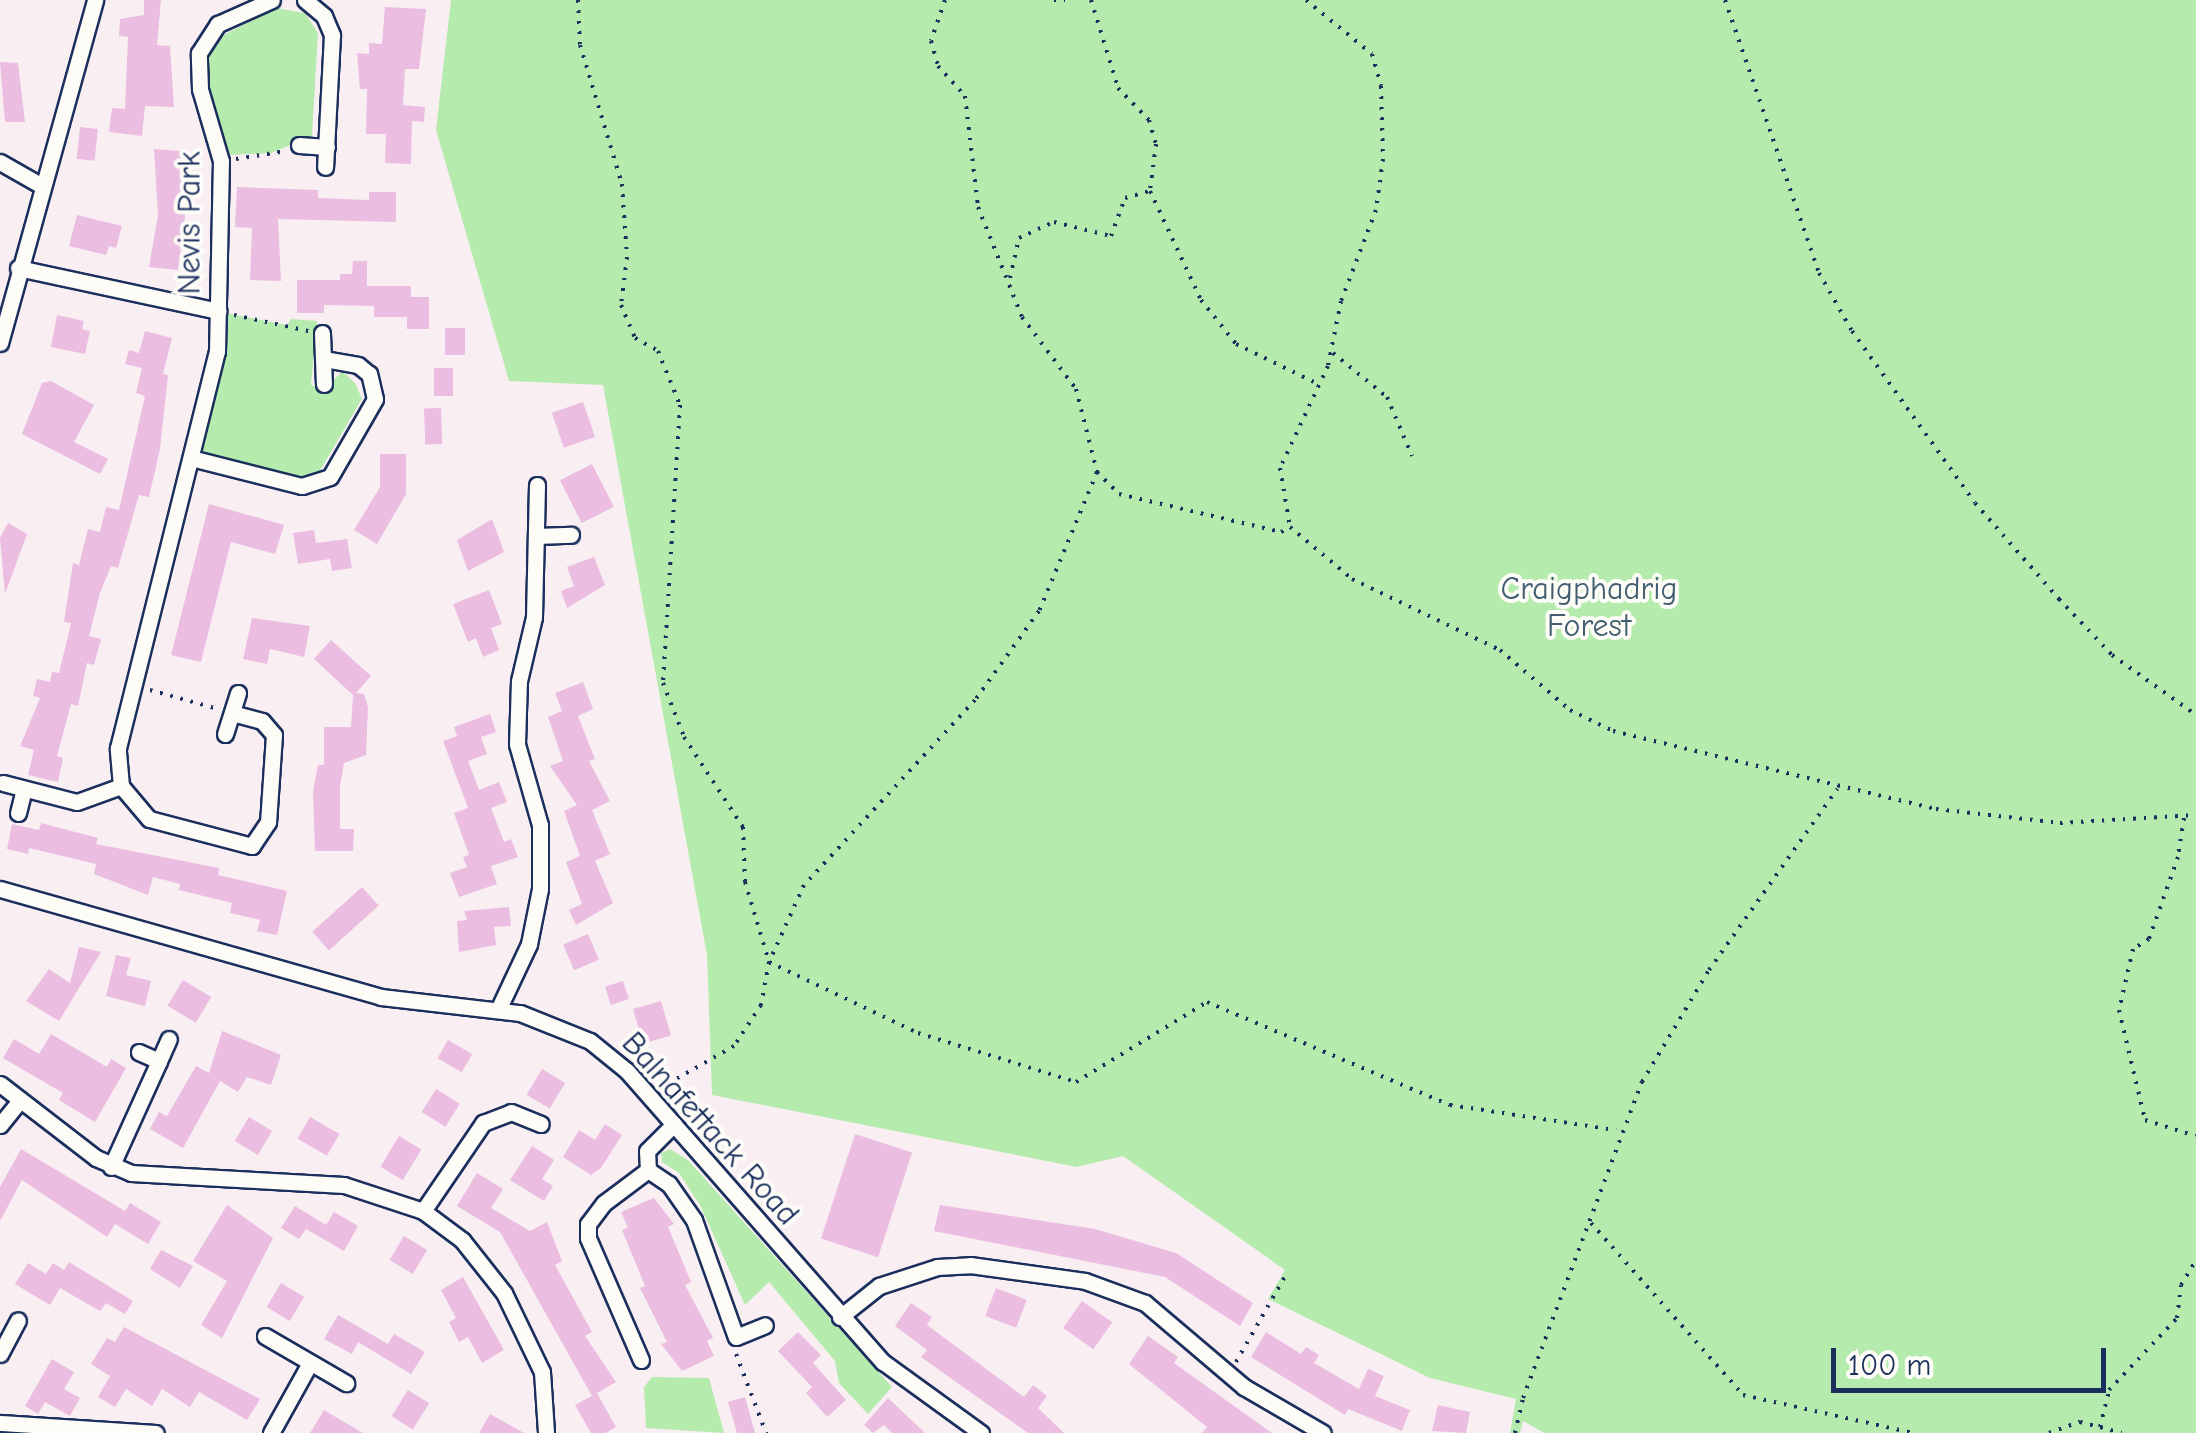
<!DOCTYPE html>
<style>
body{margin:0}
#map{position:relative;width:2196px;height:1433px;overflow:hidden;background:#f9eff3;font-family:"Comic Neue",sans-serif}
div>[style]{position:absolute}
.green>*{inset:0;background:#b5ebad}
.building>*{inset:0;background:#eabde1;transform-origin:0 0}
.path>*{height:4px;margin-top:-2px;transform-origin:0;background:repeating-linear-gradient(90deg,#1b2f5e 0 2.5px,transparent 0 10.5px)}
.roads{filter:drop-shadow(2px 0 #1b2f5e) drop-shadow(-2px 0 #1b2f5e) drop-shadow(0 2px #1b2f5e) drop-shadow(0 -2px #1b2f5e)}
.minor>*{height:15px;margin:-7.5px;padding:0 7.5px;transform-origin:7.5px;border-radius:7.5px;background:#fdfcf7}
span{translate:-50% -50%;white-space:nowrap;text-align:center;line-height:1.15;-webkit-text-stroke:8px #fdfcf7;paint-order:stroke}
.street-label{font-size:32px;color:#1b2f5e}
.park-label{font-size:32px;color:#425e72}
.scale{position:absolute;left:1831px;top:1348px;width:275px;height:45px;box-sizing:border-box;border:5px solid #1b2f5e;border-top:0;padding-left:12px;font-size:30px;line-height:35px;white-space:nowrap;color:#1b2f5e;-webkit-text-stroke:8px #fdfcf7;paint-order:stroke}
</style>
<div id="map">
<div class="green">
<div style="clip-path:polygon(451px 0,2196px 0,2196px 1433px,1544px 1433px,1523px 1421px,1520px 1433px,1510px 1433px,1516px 1399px,1430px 1378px,1268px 1299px,1285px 1270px,1123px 1156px,1077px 1167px,712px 1095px,707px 955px,603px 385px,509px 381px,436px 130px)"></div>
<div style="clip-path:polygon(276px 8px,305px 13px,318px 33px,312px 136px,271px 153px,227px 155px,201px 67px,218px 38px)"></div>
<div style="clip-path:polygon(220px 312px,287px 325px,291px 319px,317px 321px,311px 385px,325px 390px,342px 371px,355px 383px,362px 399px,318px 474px,303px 479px,202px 453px,225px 332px)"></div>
<div style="clip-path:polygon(670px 1149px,688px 1160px,892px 1387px,868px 1414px,839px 1383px,835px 1361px,769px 1282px,745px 1305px,700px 1205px,679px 1173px,662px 1162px,661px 1153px)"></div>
<div style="clip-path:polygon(652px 1377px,709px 1378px,724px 1433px,646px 1428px,644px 1387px)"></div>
</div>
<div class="building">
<div style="clip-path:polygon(144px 0,161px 0,157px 45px,170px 46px,174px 107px,145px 106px,142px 136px,109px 132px,112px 108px,125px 109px,128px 37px,119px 36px,120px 19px,144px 15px)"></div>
<div style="clip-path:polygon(385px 7px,426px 9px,419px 69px,405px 69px,403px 105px,425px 107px,424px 122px,412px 121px,411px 164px,385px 163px,386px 134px,366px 134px,367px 89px,360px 89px,357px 53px,369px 54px,369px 43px,382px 44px)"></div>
<div style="clip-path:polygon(0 62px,18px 63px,25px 122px,5px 122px)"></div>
<div style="left:80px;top:127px;width:18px;height:32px;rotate:6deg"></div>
<div style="clip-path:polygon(154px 149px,181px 151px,185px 217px,178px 270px,149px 267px,158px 215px)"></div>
<div style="clip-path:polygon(237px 187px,318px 190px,318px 198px,369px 200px,369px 192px,396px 192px,396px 222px,278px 219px,281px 281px,250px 280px,252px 228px,235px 227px)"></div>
<div style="clip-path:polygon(77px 215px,122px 226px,116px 248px,109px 246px,106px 255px,69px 246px)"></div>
<div style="clip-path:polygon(353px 261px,367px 261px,367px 286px,411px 286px,411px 297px,429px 297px,429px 329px,407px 329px,407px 317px,374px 317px,374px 306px,324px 305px,324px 313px,297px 313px,297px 280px,340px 280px,340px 274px,352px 274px)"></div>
<div style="clip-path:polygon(57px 315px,84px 321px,82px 329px,90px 331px,85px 354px,51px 347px)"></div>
<div style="left:445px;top:328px;width:20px;height:27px"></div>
<div style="clip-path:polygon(145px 331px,172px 338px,163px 374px,168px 375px,160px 449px,149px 497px,139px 495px,118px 568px,111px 566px,100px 593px,89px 636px,101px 639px,94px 665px,87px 663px,78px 706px,71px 704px,57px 756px,63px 758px,58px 782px,28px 775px,34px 750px,20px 746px,40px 698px,33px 696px,37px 679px,50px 682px,52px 672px,59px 673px,71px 623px,64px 622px,73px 563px,79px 565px,88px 529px,100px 532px,106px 507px,119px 510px,145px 396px,136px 393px,142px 368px,125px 364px,129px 350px,139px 353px)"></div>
<div style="left:434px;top:368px;width:19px;height:28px"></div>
<div style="clip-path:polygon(51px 381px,94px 405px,74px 442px,108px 459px,100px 474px,22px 434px,42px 383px)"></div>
<div style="left:583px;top:402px;width:37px;height:33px;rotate:71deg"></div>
<div style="left:441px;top:408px;width:36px;height:17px;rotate:88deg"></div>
<div style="clip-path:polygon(380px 454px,406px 454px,406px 494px,377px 544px,354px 530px,380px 487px)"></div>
<div style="left:592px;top:464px;width:48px;height:36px;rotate:63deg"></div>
<div style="clip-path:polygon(209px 504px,284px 525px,275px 554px,231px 542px,201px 662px,171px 655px)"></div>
<div style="clip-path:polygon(492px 519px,504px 552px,468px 571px,457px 540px)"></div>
<div style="clip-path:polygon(8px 523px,27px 534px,5px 594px,0 538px)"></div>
<div style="clip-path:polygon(314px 530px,316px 543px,347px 539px,352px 568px,332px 571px,330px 559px,298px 564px,293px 533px)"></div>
<div style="clip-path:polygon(594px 557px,605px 585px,567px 608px,561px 591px,574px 586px,567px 567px)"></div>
<div style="clip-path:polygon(489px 590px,502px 624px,491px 628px,499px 650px,483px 657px,476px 638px,468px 642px,453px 604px)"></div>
<div style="clip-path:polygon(252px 618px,310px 626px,304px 657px,270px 649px,267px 664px,243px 659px)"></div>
<div style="clip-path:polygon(331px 640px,371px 676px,356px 693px,364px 694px,368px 707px,366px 755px,344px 763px,340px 786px,340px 829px,354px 829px,353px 851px,315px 851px,313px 791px,318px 765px,324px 765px,324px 727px,351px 727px,353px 695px,314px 659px)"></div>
<div style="clip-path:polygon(583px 682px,593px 709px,578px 716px,595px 759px,589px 761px,610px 801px,592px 810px,610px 854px,595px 861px,613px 903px,576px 925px,569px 910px,582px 904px,566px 862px,580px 856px,564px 811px,577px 805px,550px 766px,563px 761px,548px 717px,562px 711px,555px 693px)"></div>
<div style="clip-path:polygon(490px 714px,496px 732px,481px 737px,487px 754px,468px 761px,479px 790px,499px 782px,507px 802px,491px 808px,504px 842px,511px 839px,518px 857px,491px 866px,497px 884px,459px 897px,450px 873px,467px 867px,463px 857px,469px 855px,454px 813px,468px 808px,443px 741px,457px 736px,454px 727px)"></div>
<div style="clip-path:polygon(41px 823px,98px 838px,96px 844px,219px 868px,218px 875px,287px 891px,277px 935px,257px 931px,260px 920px,230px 913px,232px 903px,179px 890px,180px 884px,153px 877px,148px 895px,94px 874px,96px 864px,29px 848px,28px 854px,7px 849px,12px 824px,39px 830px)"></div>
<div style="left:362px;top:887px;width:25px;height:67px;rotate:48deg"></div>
<div style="clip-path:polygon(509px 907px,511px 926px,494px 927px,496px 945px,459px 952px,457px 921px,467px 920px,464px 911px)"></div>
<div style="left:588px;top:934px;width:28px;height:27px;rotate:67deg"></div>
<div style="clip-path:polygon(79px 947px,101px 952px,59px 1021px,26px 1001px,49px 969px,70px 983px)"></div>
<div style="clip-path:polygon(116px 955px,131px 958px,126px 975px,151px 981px,145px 1006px,106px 996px)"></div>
<div style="left:183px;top:980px;width:33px;height:30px;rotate:31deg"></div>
<div style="left:623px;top:981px;width:19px;height:19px;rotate:72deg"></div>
<div style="left:661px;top:1001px;width:36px;height:29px;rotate:74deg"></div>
<div style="clip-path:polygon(222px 1031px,281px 1055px,271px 1085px,247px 1077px,238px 1092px,220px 1081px,183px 1148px,150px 1129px,159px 1112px,167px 1116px,196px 1066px,209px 1073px)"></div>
<div style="clip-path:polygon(51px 1034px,107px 1067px,111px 1059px,126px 1068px,95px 1122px,59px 1100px,63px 1093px,3px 1058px,14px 1039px,39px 1054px)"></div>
<div style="left:448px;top:1040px;width:28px;height:21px;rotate:30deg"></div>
<div style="left:542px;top:1069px;width:27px;height:30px;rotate:31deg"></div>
<div style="left:436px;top:1089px;width:28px;height:27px;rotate:32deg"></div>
<div style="left:249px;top:1117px;width:27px;height:28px;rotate:31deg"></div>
<div style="left:310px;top:1117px;width:34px;height:25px;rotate:30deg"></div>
<div style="clip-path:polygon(605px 1124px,622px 1135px,601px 1168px,591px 1175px,563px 1157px,579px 1130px,595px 1140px)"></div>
<div style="left:855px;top:1134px;width:60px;height:110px;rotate:18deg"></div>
<div style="left:399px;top:1136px;width:26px;height:36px;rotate:31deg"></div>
<div style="clip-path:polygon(532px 1146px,554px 1160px,542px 1179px,553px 1186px,544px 1201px,510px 1180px)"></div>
<div style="clip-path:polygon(21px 1149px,125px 1211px,130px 1203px,161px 1222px,148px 1244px,115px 1224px,107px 1237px,22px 1180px,0 1221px,0 1187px)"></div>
<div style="clip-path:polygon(477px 1173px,503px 1189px,491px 1208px,530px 1231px,547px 1222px,562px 1261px,555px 1265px,592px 1332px,585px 1336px,616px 1382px,592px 1396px,500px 1232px,457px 1206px)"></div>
<div style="clip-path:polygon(654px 1198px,674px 1224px,668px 1227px,691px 1282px,685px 1285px,713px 1338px,707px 1341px,714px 1356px,682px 1371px,661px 1344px,667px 1342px,640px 1288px,645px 1286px,622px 1230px,628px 1228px,621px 1212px)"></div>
<div style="clip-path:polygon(227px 1205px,273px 1238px,222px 1338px,201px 1325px,227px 1281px,193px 1261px)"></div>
<div style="clip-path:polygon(940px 1205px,1095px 1229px,1176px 1253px,1253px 1303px,1240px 1326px,1165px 1277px,934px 1231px)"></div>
<div style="clip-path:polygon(295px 1206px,326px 1225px,334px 1212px,358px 1226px,344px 1251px,306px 1229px,299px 1239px,281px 1228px)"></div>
<div style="left:404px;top:1236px;width:27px;height:28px;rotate:31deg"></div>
<div style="clip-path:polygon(161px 1250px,193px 1266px,180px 1288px,150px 1269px)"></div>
<div style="clip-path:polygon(69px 1262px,133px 1301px,125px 1314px,106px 1303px,100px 1311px,60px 1288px,50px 1305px,15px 1284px,28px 1263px,46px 1274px,53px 1263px,64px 1270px)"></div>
<div style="clip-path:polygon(463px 1277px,504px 1350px,482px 1363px,468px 1337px,459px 1342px,449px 1322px,456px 1318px,441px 1290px)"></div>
<div style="left:281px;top:1283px;width:27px;height:28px;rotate:31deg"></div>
<div style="left:996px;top:1288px;width:33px;height:30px;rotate:21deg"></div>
<div style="left:1082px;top:1301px;width:37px;height:33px;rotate:35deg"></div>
<div style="clip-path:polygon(911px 1303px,932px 1317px,927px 1325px,1024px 1397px,1033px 1385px,1047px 1396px,1038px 1408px,1064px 1433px,1028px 1433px,921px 1357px,927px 1350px,895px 1326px)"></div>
<div style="clip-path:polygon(338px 1315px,388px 1344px,394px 1334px,425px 1352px,411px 1374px,358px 1342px,352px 1354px,324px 1339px)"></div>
<div style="clip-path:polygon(124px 1327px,260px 1399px,247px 1420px,199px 1392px,190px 1407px,162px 1389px,152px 1406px,126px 1389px,115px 1407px,98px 1397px,110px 1376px,91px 1364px,107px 1338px,115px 1342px)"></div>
<div style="clip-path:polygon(798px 1332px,821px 1355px,813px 1363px,846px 1400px,827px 1417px,806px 1393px,812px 1387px,778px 1351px)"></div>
<div style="clip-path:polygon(1266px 1332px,1301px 1354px,1306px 1347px,1319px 1355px,1314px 1363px,1359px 1389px,1368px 1369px,1384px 1376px,1375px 1396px,1410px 1410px,1402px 1431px,1348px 1409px,1345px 1415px,1251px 1357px)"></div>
<div style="clip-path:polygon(1148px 1336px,1178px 1357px,1174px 1363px,1272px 1433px,1202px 1433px,1207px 1427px,1129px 1364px)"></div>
<div style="clip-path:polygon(52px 1359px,74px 1372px,64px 1389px,80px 1398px,70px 1416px,45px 1402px,38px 1414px,25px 1406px)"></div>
<div style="left:408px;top:1390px;width:25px;height:31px;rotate:32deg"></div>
<div style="clip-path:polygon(597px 1393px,616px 1427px,606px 1433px,591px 1433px,575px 1405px)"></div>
<div style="clip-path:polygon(745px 1397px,755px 1433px,737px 1433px,728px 1402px)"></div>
<div style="clip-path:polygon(888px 1398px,925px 1433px,892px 1433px,884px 1425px,873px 1433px,864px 1425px)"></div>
<div style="clip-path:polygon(1438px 1405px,1470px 1412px,1466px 1433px,1432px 1431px)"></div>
<div style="clip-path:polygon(324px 1410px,339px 1419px,363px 1433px,310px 1433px)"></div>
<div style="clip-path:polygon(490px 1414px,524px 1433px,479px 1433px)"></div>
</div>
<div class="path">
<div style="left:578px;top:0;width:45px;rotate:87.5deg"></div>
<div style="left:580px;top:45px;width:145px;rotate:73.2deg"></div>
<div style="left:622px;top:184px;width:73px;rotate:86.1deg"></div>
<div style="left:627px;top:257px;width:48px;rotate:97.1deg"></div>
<div style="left:621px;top:305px;width:36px;rotate:67deg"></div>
<div style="left:635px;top:338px;width:26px;rotate:29deg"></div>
<div style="left:658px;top:351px;width:58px;rotate:67.8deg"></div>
<div style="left:680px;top:405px;width:279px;rotate:93.5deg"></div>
<div style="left:663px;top:683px;width:58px;rotate:68.7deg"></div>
<div style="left:684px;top:737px;width:108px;rotate:56.8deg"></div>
<div style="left:743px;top:827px;width:55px;rotate:87.9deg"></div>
<div style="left:745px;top:882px;width:84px;rotate:73.3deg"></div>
<div style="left:769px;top:962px;width:44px;rotate:100.5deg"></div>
<div style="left:761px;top:1005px;width:49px;rotate:123.4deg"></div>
<div style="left:734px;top:1046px;width:83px;rotate:150.3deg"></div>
<div style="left:945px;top:0;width:43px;rotate:108.9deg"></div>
<div style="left:931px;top:41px;width:26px;rotate:74deg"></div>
<div style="left:938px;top:66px;width:40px;rotate:48deg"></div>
<div style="left:965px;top:96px;width:112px;rotate:83.3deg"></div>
<div style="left:978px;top:207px;width:118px;rotate:68.2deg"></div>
<div style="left:1022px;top:317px;width:90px;rotate:53.1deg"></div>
<div style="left:1076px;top:389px;width:86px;rotate:75.8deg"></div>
<div style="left:1097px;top:472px;width:31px;rotate:45deg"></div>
<div style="left:1119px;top:494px;width:166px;rotate:13.2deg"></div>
<div style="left:1281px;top:532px;width:10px;rotate:-29deg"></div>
<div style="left:1054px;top:0;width:11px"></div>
<div style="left:1091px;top:0;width:92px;rotate:72.9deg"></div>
<div style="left:1118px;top:88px;width:45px;rotate:45.9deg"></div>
<div style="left:1149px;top:120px;width:25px;rotate:74deg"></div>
<div style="left:1156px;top:144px;width:47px;rotate:97.3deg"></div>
<div style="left:1150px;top:191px;width:120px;rotate:64.9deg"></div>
<div style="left:1201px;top:300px;width:56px;rotate:51.5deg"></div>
<div style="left:1236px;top:344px;width:93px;rotate:26deg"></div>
<div style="left:1306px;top:0;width:85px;rotate:39.3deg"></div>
<div style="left:1372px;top:54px;width:33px;rotate:74deg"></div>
<div style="left:1381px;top:86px;width:73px;rotate:88.4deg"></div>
<div style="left:1383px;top:159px;width:51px;rotate:97.8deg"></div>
<div style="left:1376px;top:210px;width:97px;rotate:111deg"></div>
<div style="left:1341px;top:301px;width:66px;rotate:101.3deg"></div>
<div style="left:1328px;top:366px;width:113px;rotate:115.2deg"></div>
<div style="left:1280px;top:468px;width:60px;rotate:80.4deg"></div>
<div style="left:1290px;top:527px;width:81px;rotate:40deg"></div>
<div style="left:1352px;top:579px;width:164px;rotate:25.6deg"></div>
<div style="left:1500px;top:650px;width:92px;rotate:40.6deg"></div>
<div style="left:1570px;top:710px;width:48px;rotate:26deg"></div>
<div style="left:1613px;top:731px;width:332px;rotate:13.6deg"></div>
<div style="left:1936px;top:809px;width:125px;rotate:6.4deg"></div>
<div style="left:2060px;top:823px;width:136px;rotate:-3.4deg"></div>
<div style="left:1725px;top:0;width:289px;rotate:71deg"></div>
<div style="left:1819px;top:273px;width:67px;rotate:60.4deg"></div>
<div style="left:1852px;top:331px;width:211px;rotate:54.4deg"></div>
<div style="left:1975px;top:503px;width:128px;rotate:48.8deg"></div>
<div style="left:2059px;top:599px;width:77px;rotate:46.6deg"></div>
<div style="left:2112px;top:655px;width:103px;rotate:35.5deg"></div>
<div style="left:236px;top:159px;width:51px;rotate:-9.1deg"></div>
<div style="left:1010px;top:278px;width:41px;rotate:-77.3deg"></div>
<div style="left:1019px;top:238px;width:38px;rotate:-25deg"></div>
<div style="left:1054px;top:222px;width:59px;rotate:13.8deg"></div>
<div style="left:1111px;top:236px;width:40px;rotate:-69.8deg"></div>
<div style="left:1125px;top:198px;width:26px;rotate:-16deg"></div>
<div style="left:234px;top:315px;width:76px;rotate:12.2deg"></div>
<div style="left:1333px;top:353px;width:70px;rotate:39.2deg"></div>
<div style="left:1387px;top:397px;width:64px;rotate:67deg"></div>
<div style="left:1097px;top:472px;width:151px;rotate:112.6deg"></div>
<div style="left:1039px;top:611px;width:110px;rotate:125.7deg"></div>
<div style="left:975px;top:700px;width:252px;rotate:132.7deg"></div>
<div style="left:804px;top:885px;width:85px;rotate:114.4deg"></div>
<div style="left:769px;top:962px;width:165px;rotate:25.5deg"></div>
<div style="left:918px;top:1033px;width:165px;rotate:17.2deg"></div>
<div style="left:1076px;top:1082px;width:153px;rotate:-31.4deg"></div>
<div style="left:1207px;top:1002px;width:264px;rotate:23deg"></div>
<div style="left:1450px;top:1105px;width:168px;rotate:8.6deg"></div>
<div style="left:150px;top:690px;width:71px;rotate:15.6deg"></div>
<div style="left:2184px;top:818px;width:39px;rotate:99deg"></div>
<div style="left:2178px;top:857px;width:87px;rotate:109.5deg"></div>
<div style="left:2149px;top:939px;width:19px;rotate:148deg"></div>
<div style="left:2133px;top:949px;width:63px;rotate:102.9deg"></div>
<div style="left:2119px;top:1010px;width:113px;rotate:76.7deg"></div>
<div style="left:2145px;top:1120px;width:53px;rotate:17.4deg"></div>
<div style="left:1591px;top:1223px;width:230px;rotate:48.5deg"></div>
<div style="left:1743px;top:1395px;width:174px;rotate:12.6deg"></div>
<div style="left:736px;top:1354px;width:85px;rotate:69.2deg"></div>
<div style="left:1236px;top:1362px;width:103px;rotate:-60.2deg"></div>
<div style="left:2100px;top:1427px;width:38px;rotate:-76deg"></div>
<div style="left:2109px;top:1390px;width:99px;rotate:-46.6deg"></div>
<div style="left:2177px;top:1318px;width:33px;rotate:-83deg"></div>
<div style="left:2181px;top:1285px;width:29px;rotate:-59deg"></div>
<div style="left:1515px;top:1433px;width:36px;rotate:-77deg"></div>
<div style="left:1523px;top:1398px;width:338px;rotate:-69.4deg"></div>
<div style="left:1642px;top:1082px;width:131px;rotate:-59.1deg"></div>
<div style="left:1709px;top:970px;width:222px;rotate:-54.7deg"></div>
<div style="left:2049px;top:1433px;width:33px;rotate:-20deg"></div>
<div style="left:2080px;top:1422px;width:43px;rotate:14.7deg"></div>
</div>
<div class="roads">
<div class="minor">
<div style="left:305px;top:0;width:25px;rotate:40deg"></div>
<div style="left:324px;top:16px;width:21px;rotate:67deg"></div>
<div style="left:332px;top:35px;width:132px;rotate:93deg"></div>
<div style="left:299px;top:145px;width:28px;rotate:4deg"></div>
<div style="left:0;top:162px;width:48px;rotate:29.7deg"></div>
<div style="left:18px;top:268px;width:205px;rotate:12.1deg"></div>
<div style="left:322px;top:333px;width:51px;rotate:87.8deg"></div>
<div style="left:0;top:343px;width:356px;rotate:-74.5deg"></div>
<div style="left:191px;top:458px;width:114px;rotate:14.2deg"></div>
<div style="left:302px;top:486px;width:29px;rotate:-18deg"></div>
<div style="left:330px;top:477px;width:90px;rotate:-60deg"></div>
<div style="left:375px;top:399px;width:26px;rotate:-103deg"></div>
<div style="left:369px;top:374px;width:14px;rotate:-141deg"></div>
<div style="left:358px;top:365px;width:35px;rotate:-170deg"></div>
<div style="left:536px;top:536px;width:35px;rotate:-2deg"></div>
<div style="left:232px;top:713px;width:31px;rotate:15deg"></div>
<div style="left:262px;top:721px;width:18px;rotate:49deg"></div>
<div style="left:274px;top:735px;width:87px;rotate:93.9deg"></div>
<div style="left:268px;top:822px;width:29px;rotate:124deg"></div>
<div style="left:252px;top:846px;width:106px;rotate:-165.3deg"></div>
<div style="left:149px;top:819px;width:43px;rotate:-130.3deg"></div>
<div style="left:121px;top:786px;width:38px;rotate:-95deg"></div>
<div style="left:118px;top:748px;width:409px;rotate:-76deg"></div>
<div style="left:217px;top:351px;width:190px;rotate:-88.8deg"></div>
<div style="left:221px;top:161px;width:75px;rotate:-106.3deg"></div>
<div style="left:200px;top:89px;width:36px;rotate:-92deg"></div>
<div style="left:199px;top:53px;width:35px;rotate:-57deg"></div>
<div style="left:218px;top:24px;width:59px;rotate:-24deg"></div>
<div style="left:225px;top:734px;width:43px;rotate:-72.4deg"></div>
<div style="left:3px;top:783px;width:76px;rotate:14.4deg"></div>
<div style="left:77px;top:802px;width:47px;rotate:-20deg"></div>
<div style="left:18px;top:813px;width:25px;rotate:-76deg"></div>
<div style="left:0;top:889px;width:396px;rotate:15.8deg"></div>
<div style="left:381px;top:997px;width:140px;rotate:6.6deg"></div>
<div style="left:520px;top:1013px;width:75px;rotate:21.8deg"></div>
<div style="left:590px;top:1041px;width:48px;rotate:39deg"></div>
<div style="left:627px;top:1071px;width:388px;rotate:48.7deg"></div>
<div style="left:883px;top:1362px;width:121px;rotate:35.9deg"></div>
<div style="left:498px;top:1010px;width:73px;rotate:-64.8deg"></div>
<div style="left:529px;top:944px;width:56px;rotate:-78.7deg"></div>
<div style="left:540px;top:889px;width:64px;rotate:-90deg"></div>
<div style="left:540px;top:825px;width:84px;rotate:-105.9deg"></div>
<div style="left:517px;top:744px;width:63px;rotate:-88.2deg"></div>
<div style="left:519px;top:681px;width:66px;rotate:-76.8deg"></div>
<div style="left:534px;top:617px;width:132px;rotate:-88.7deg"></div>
<div style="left:159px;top:1061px;width:24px;rotate:-66deg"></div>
<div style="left:0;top:1084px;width:121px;rotate:37.6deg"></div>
<div style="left:96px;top:1158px;width:38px;rotate:23deg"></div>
<div style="left:131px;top:1173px;width:213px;rotate:3.2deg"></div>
<div style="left:344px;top:1185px;width:83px;rotate:18.2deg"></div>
<div style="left:423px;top:1211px;width:49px;rotate:36.6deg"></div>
<div style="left:462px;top:1240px;width:68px;rotate:51.6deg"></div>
<div style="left:504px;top:1293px;width:88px;rotate:64.3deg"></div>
<div style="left:542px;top:1372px;width:61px;rotate:86.2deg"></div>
<div style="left:674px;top:1124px;width:38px;rotate:135deg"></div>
<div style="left:647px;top:1151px;width:19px;rotate:87deg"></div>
<div style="left:648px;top:1170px;width:25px;rotate:34deg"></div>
<div style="left:669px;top:1184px;width:44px;rotate:55.2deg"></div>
<div style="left:694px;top:1220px;width:124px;rotate:70.3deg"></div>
<div style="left:736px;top:1337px;width:31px;rotate:-22deg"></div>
<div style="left:0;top:1125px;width:32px;rotate:-51deg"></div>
<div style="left:111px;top:1167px;width:116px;rotate:-65.6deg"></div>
<div style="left:159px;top:1061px;width:22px;rotate:-156deg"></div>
<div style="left:423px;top:1211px;width:107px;rotate:-55.7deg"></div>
<div style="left:483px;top:1123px;width:30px;rotate:-21deg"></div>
<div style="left:511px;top:1112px;width:32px;rotate:22deg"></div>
<div style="left:840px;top:1317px;width:50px;rotate:-38.5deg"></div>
<div style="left:879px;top:1286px;width:61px;rotate:-18.1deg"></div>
<div style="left:937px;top:1267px;width:33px;rotate:-3deg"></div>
<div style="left:970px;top:1265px;width:116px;rotate:7.9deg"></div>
<div style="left:1085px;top:1281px;width:64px;rotate:20.1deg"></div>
<div style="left:1145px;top:1303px;width:130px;rotate:40.3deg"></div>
<div style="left:1244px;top:1387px;width:91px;rotate:30.2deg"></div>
<div style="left:265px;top:1336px;width:94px;rotate:30.1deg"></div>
<div style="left:0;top:1354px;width:38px;rotate:-62deg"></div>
<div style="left:641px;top:1360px;width:133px;rotate:-113.5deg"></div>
<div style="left:588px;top:1238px;width:14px;rotate:-90deg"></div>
<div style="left:588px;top:1224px;width:26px;rotate:-53deg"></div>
<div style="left:604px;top:1203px;width:55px;rotate:-36.9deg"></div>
<div style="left:0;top:1423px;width:156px;rotate:3.7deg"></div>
<div style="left:271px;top:1433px;width:80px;rotate:-60.9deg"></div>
</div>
</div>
<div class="street-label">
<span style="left:190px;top:223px;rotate:-90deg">Nevis Park</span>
<span style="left:710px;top:1129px;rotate:48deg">Balnafettack Road</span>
</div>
<div class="park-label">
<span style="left:1589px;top:608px">Craigphadrig<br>Forest</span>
</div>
<div class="scale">100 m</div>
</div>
